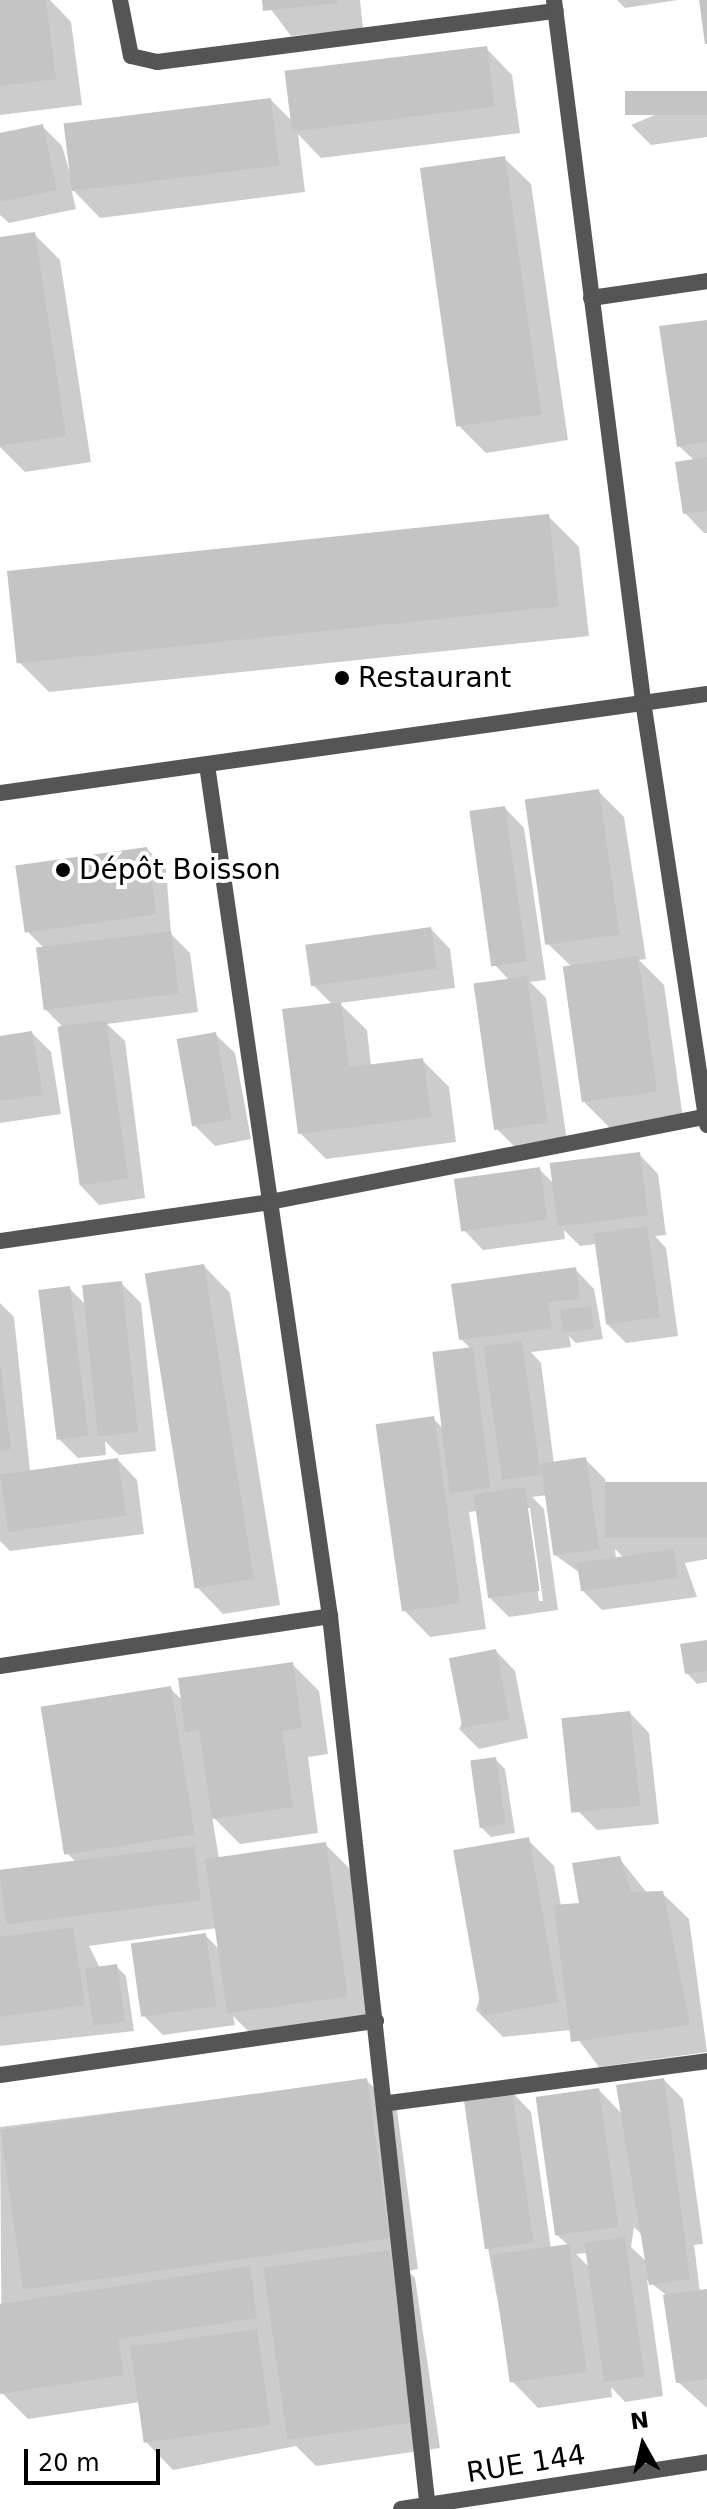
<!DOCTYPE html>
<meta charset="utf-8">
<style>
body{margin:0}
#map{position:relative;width:707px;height:2509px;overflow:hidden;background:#fff;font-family:"DejaVu Sans",sans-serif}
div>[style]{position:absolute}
.shadow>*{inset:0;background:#0003}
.building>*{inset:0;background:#c4c4c4;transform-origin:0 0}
.street>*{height:16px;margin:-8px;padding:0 8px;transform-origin:8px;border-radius:8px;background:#555}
.dots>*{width:22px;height:22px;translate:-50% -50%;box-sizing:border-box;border:4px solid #fff;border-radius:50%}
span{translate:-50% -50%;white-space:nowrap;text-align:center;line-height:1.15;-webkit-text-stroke:8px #fff;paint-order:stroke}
.poi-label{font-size:28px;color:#000}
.left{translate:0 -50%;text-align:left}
.street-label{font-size:28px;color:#000}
.north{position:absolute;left:603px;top:2405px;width:80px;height:80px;-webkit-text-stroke:6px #fff;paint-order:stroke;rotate:352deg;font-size:22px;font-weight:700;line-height:32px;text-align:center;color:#000}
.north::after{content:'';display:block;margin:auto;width:28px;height:36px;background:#000;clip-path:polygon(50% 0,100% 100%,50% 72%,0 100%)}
.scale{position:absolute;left:24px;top:2449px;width:136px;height:36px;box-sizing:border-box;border:4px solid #000;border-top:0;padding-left:10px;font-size:24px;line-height:28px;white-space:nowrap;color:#000;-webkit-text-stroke:6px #fff;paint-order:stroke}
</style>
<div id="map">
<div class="shadow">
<div style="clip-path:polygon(50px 0,71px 22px,82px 105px,0 115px,0 1px)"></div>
<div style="clip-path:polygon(264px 0,360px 0,363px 29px,291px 36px)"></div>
<div style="clip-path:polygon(617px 0,678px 0,625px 8px)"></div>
<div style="clip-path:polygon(486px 48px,512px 75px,520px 133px,321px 158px,298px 134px,305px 192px,100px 218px,71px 188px,76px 209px,9px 223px,0 215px,0 135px,42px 126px,62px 146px,73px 184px,271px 100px,294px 123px)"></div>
<div style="clip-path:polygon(707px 93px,707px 137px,651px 145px,631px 125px)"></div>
<div style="clip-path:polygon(504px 158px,531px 184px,568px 440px,486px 453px,459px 426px)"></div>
<div style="clip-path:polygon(34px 234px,60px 260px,91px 462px,25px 472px,0 447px,0 239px)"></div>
<div style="clip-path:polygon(707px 322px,707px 533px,704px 533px,685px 513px,695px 461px,679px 446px)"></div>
<div style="clip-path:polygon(548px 516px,579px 547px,589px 636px,49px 692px,18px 661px)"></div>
<div style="clip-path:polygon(598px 791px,624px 817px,646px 959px,639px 960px,664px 985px,683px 1118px,611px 1129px,585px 1103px,573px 968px,548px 944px)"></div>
<div style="clip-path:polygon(505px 808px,524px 828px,546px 980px,530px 982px,546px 998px,567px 1141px,517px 1149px,497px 1129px,510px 981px,495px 965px)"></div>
<div style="clip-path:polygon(147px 849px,166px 868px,171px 934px,190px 953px,198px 1012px,107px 1024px,125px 1041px,145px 1198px,99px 1205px,80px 1185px,63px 1027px,46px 1010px,46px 950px,26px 930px)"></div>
<div style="clip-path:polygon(431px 929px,450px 949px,455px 988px,339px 1003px,367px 1030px,371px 1066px,422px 1060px,449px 1087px,456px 1142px,326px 1159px,300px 1133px,333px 1005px,312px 984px)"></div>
<div style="clip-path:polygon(32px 1033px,51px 1052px,61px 1114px,0 1123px,0 1038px)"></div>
<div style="clip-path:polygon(215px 1034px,235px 1053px,251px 1139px,215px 1146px,195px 1126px)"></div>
<div style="clip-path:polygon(639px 1154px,658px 1174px,666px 1235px,655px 1236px,666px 1248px,678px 1336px,626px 1343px,606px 1323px,596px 1244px,580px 1246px,564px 1230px,565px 1239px,483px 1250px,464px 1230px,539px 1169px,555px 1185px)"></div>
<div style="clip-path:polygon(204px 1266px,230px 1293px,280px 1605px,223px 1614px,197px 1587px)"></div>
<div style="clip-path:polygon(evenodd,575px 1269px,594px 1289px,603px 1339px,576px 1343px,569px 1336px,571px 1347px,531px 1352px,541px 1363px,554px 1464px,585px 1459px,605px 1479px,608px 1498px,707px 1484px,707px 1559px,685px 1563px,697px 1597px,602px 1610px,582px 1590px,580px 1573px,555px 1555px,547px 1495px,532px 1497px,544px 1509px,558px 1610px,509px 1617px,489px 1597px,477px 1511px,469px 1512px,486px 1629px,430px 1637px,404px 1610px,433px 1418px,444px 1430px,471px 1349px,461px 1339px,575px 1269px,526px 1508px,530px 1508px,543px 1601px,539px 1601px,526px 1508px,575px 1269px,615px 1549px,624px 1558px,616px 1559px,615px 1549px)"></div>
<div style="clip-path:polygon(121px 1283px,141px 1303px,156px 1451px,119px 1455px,105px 1441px,106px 1455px,78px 1458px,58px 1438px,69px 1288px,86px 1305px)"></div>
<div style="clip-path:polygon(0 1303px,14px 1317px,30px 1471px,118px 1460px,137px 1480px,144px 1534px,10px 1551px,0 1541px)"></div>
<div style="clip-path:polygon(707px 1642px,707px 1682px,697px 1684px,687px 1673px)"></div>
<div style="clip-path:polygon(496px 1651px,515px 1671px,528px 1738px,479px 1749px,459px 1729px)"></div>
<div style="clip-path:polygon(292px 1664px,319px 1691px,328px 1754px,308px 1757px,318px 1833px,240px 1844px,212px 1816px,219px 1859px,325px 1844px,352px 1871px,373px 2021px,255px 2038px,233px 2016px,235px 2025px,163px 2035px,143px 2015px,205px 1935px,220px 1950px,217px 1928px,89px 1946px,100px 1968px,116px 1966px,126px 1976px,134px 2031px,0 2046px,0 1876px,79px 1865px,62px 1848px,170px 1688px,183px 1701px)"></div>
<div style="clip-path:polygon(630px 1713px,649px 1733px,659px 1824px,597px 1830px,577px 1810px)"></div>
<div style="clip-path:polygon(495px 1759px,505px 1769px,515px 1833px,491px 1837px,481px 1827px)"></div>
<div style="clip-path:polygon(528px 1840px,554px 1866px,561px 1906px,582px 1905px,619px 1858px,648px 1894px,662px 1893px,689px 1919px,707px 2052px,599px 2067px,571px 2030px,503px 2037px,476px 2010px)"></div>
<div style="clip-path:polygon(366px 2080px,397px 2110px,418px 2269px,408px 2271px,415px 2278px,440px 2448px,316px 2466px,296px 2446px,173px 2470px,147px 2443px,140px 2402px,28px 2419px,2px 2393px,0 2127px)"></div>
<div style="clip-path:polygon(evenodd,664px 2080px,683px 2099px,703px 2244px,694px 2245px,700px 2292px,707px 2291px,707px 2408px,678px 2382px,665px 2294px,647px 2280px,663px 2396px,625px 2402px,611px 2387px,612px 2397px,538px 2408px,512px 2381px,488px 2248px,512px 2092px,531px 2112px,551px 2249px,569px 2246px,557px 2235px,599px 2090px,622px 2114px,664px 2080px,634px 2227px,644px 2237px,648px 2263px,631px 2247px,634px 2227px,664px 2080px,588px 2253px,590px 2268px,576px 2254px,588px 2253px)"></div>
</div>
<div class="building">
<div style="clip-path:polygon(0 0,46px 0,56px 79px,0 86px)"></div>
<div style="clip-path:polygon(262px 0,337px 0,338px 3px,263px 11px)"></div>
<div style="clip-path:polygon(699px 0,707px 0,707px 44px,705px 44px)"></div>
<div style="left:487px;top:46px;width:61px;height:204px;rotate:83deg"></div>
<div style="left:707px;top:91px;width:24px;height:82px;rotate:90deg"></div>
<div style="left:271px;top:98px;width:68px;height:209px;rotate:83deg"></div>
<div style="clip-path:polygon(43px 124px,57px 190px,0 202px,0 133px)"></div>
<div style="left:505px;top:156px;width:261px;height:86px;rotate:82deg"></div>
<div style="clip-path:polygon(35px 232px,66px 436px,0 446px,0 237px)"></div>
<div style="clip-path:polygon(707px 320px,707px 442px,677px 447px,659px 326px)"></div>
<div style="clip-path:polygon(707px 457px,707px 511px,683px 514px,675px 462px)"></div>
<div style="left:549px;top:514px;width:93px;height:545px;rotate:84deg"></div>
<div style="left:599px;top:789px;width:147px;height:75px;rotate:82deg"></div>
<div style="left:505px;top:806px;width:157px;height:36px;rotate:82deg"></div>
<div style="left:147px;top:847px;width:68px;height:133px;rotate:82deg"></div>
<div style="left:431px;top:927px;width:42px;height:127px;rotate:82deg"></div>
<div style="left:171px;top:931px;width:63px;height:136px;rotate:83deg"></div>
<div style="left:638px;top:956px;width:137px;height:76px;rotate:82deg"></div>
<div style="left:527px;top:976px;width:148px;height:54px;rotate:82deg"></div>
<div style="clip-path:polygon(341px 1002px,349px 1067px,423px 1058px,431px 1117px,298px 1134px,282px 1009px)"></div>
<div style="left:106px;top:1020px;width:160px;height:49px;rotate:82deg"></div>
<div style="clip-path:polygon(32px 1031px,43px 1095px,0 1101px,0 1036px)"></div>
<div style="left:216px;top:1032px;width:89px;height:40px;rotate:80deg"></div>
<div style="left:640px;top:1152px;width:64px;height:91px;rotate:83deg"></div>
<div style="left:540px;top:1167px;width:53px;height:87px;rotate:82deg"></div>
<div style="left:647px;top:1226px;width:92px;height:54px;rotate:82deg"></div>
<div style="left:204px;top:1264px;width:319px;height:60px;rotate:81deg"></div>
<div style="clip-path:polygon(576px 1267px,580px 1299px,548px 1302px,552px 1328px,459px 1340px,451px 1284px)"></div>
<div style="left:122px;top:1281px;width:152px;height:40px;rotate:84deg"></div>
<div style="left:70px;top:1286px;width:151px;height:32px;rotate:83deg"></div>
<div style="left:591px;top:1306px;width:23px;height:31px;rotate:83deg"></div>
<div style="left:522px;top:1341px;width:135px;height:39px;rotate:82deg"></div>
<div style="left:473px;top:1347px;width:142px;height:41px;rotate:83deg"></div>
<div style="clip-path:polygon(0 1361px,11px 1449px,0 1451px)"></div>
<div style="left:434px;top:1416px;width:189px;height:59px;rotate:82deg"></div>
<div style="left:586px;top:1457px;width:93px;height:46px;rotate:82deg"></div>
<div style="left:118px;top:1458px;width:58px;height:119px;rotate:82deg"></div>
<div style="left:707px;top:1482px;width:56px;height:102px;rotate:90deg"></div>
<div style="left:525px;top:1487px;width:105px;height:52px;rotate:82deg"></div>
<div style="left:674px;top:1549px;width:29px;height:98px;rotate:82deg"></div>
<div style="clip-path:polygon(707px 1640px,707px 1671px,685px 1674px,680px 1644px)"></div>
<div style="left:496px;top:1649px;width:71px;height:48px;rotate:79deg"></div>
<div style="clip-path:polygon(293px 1662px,302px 1728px,282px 1731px,293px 1807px,212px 1819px,199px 1730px,185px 1732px,178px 1678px)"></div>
<div style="left:171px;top:1686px;width:150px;height:132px;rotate:81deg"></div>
<div style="left:630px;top:1711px;width:95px;height:69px;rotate:84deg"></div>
<div style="left:496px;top:1757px;width:68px;height:26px;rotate:82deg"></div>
<div style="left:529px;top:1837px;width:168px;height:77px;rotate:80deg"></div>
<div style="left:326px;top:1842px;width:156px;height:122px;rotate:82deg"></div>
<div style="left:194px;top:1846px;width:55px;height:196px;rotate:83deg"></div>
<div style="clip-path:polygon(620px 1856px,631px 1892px,663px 1891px,690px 2025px,571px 2042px,554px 1905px,579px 1903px,572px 1863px)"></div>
<div style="clip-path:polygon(73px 1927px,85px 2005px,0 2017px,0 1937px)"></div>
<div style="left:206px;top:1933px;width:74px;height:76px;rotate:82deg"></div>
<div style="left:117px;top:1964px;width:58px;height:32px;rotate:82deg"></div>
<div style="left:367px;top:2078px;width:162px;height:370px;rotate:82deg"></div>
<div style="clip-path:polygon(664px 2078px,690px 2279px,649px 2285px,616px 2085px)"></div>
<div style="left:599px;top:2088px;width:140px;height:64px;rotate:82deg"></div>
<div style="left:512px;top:2090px;width:154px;height:49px;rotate:82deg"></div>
<div style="left:625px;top:2237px;width:141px;height:41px;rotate:82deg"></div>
<div style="left:569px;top:2244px;width:129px;height:78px;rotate:82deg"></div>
<div style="left:390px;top:2250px;width:174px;height:128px;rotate:82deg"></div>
<div style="clip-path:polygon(250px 2266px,257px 2318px,118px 2339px,124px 2375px,0 2394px,0 2304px)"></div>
<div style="clip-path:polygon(707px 2289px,707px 2379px,676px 2383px,663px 2295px)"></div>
<div style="left:257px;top:2329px;width:97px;height:128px;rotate:82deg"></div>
</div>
<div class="street">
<div style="left:120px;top:0;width:57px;rotate:78.9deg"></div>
<div style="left:131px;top:56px;width:27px;rotate:13deg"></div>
<div style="left:157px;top:62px;width:402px;rotate:-7.3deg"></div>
<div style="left:554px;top:0;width:707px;rotate:82.76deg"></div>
<div style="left:643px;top:701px;width:429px;rotate:81.4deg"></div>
<div style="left:591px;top:298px;width:117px;rotate:-8.3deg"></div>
<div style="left:207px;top:765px;width:860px;rotate:81.78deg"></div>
<div style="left:330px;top:1616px;width:898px;rotate:83.74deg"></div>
<div style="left:0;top:793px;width:714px;rotate:-7.97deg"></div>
<div style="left:0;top:1241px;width:273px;rotate:-8.2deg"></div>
<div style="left:270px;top:1202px;width:445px;rotate:-11.1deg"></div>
<div style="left:0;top:1666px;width:334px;rotate:-8.6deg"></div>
<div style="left:0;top:2075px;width:380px;rotate:-8.2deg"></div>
<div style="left:389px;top:2103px;width:321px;rotate:-7.5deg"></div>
<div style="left:401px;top:2509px;width:310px;rotate:-8.7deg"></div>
</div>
<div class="dots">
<div style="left:342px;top:678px;background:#000"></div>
<div style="left:63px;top:870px;background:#000"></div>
</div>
<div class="poi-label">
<span class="left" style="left:358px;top:678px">Restaurant</span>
<span class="left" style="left:79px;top:870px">Dépôt Boisson</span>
</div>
<div class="street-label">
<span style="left:526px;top:2464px;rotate:-9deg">RUE 144</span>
</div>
<div class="north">N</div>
<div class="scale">20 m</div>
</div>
